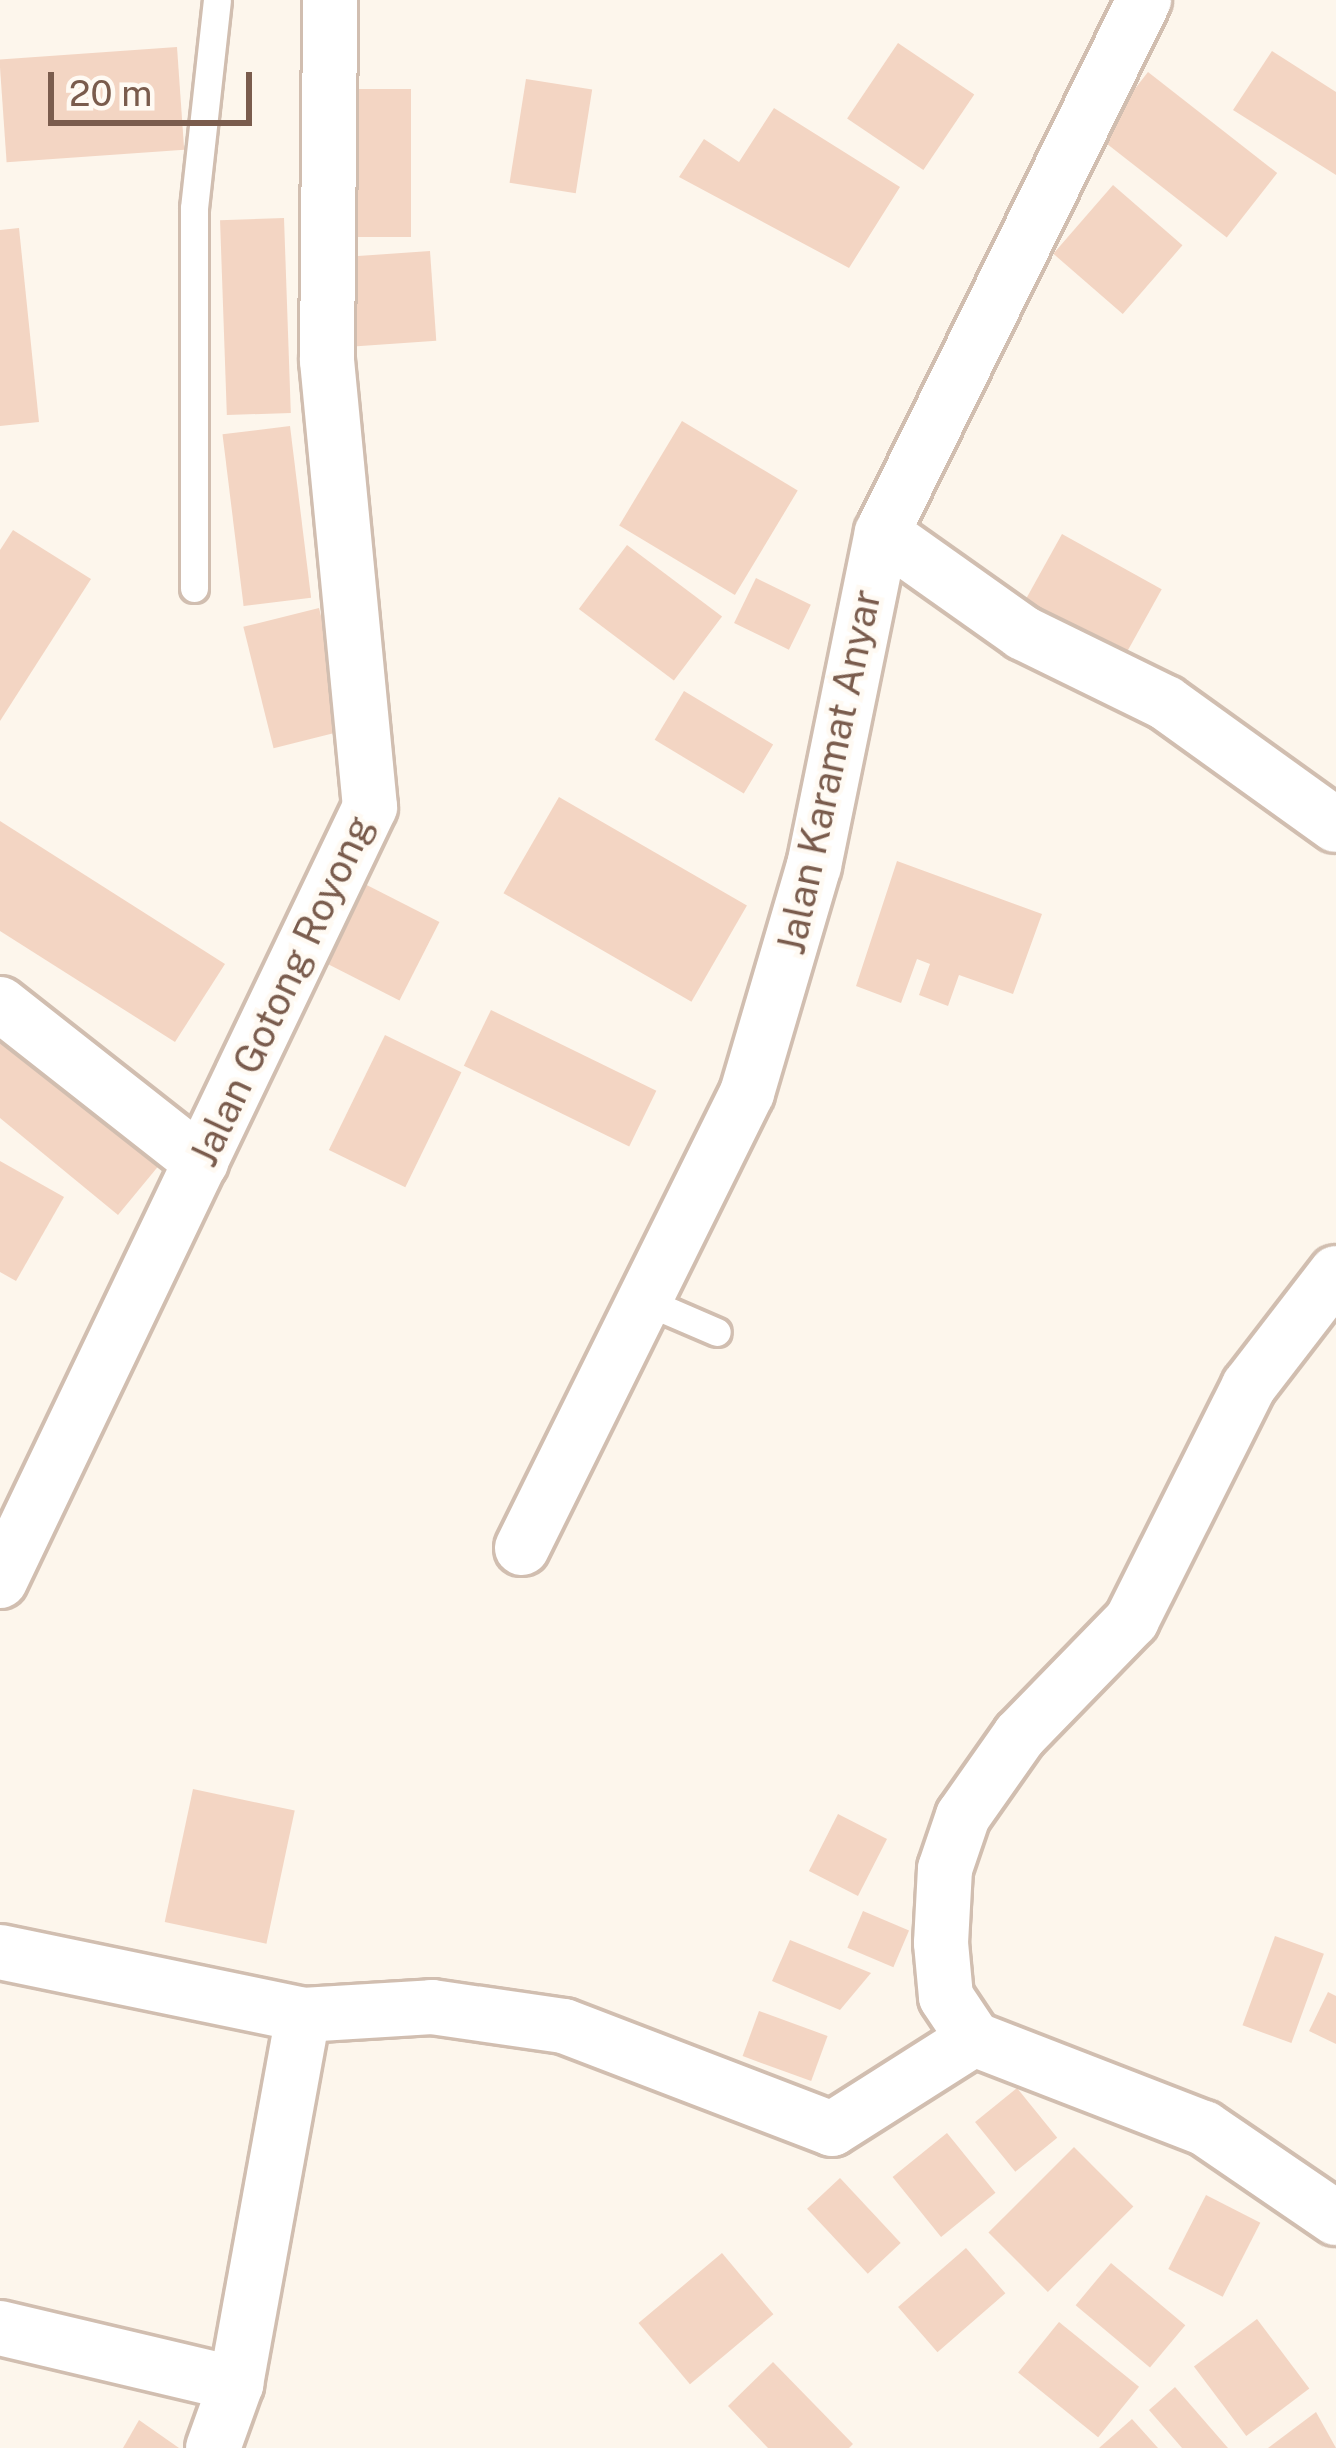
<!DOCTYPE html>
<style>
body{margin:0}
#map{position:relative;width:1336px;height:2448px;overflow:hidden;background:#fdf6ec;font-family:"Public Sans",sans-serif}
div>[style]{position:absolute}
.building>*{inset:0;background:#f3d5c3;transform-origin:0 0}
.roads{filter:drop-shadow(3px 0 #d1beb0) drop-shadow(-3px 0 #d1beb0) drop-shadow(0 3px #d1beb0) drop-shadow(0 -3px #d1beb0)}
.service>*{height:27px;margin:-13.5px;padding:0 13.5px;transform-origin:13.5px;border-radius:13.5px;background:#fff}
.minor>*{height:54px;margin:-27px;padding:0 27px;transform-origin:27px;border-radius:27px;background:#fff}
span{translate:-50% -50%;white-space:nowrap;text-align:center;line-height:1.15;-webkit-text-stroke:9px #fffaf3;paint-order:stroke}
.street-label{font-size:39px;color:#7a5c4d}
.scale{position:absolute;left:48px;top:72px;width:204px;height:54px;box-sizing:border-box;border:6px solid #7a5c4d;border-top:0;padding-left:15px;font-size:36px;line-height:42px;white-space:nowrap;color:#7a5c4d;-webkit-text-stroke:9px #fffaf3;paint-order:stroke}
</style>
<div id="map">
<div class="building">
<div style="left:898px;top:43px;width:92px;height:91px;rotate:34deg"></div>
<div style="left:177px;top:47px;width:103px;height:178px;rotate:86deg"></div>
<div style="clip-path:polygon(1272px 51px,1336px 92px,1336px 175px,1233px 110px)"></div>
<div style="left:1148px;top:72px;width:164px;height:82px;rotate:38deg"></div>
<div style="left:526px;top:79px;width:67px;height:105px;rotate:9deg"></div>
<div style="left:339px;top:89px;width:72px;height:148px"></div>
<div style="clip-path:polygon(774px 108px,900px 187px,849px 268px,679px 177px,704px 139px,739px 162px)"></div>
<div style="left:1113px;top:185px;width:92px;height:91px;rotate:41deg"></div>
<div style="left:284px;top:218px;width:195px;height:64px;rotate:88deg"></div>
<div style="clip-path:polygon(19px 228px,39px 422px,0 426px,0 230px)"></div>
<div style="left:430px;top:251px;width:90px;height:83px;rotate:86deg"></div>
<div style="left:682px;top:421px;width:135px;height:122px;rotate:31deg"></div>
<div style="left:290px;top:426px;width:173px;height:68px;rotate:83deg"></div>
<div style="clip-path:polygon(13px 530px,91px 579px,0 721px,0 550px)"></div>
<div style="left:1062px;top:534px;width:114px;height:86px;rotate:29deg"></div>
<div style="left:627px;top:545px;width:119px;height:80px;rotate:37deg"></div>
<div style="left:756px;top:578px;width:61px;height:50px;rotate:26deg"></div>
<div style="left:319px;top:608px;width:125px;height:78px;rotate:76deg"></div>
<div style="left:684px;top:691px;width:104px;height:57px;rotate:31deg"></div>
<div style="left:559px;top:797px;width:217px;height:111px;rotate:30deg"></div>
<div style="clip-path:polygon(0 821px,225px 964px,175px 1042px,0 931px)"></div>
<div style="clip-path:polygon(897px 861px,1042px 914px,1013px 994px,959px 975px,948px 1006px,919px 995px,930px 964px,917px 959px,901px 1003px,856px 986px)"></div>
<div style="left:353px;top:878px;width:97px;height:88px;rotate:27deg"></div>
<div style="left:491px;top:1010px;width:184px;height:62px;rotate:26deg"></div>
<div style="clip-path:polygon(0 1024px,170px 1152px,118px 1215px,0 1118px)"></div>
<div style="left:385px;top:1035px;width:85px;height:128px;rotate:26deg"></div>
<div style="clip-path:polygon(0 1161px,64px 1197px,16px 1281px,0 1272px)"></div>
<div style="left:193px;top:1789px;width:104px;height:136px;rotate:12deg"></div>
<div style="left:838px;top:1814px;width:55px;height:64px;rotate:27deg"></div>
<div style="left:863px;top:1911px;width:50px;height:40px;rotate:23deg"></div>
<div style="left:1275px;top:1936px;width:52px;height:95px;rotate:20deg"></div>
<div style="clip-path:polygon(790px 1940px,871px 1973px,840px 2010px,772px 1981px)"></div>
<div style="clip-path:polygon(1328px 1992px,1336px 1996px,1336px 2044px,1309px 2031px)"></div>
<div style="left:759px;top:2011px;width:73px;height:48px;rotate:20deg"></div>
<div style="left:1017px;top:2088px;width:64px;height:54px;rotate:51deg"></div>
<div style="left:947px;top:2133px;width:77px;height:70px;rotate:51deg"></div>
<div style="left:1074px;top:2147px;width:84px;height:121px;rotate:45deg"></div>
<div style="left:840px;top:2178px;width:89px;height:45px;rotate:47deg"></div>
<div style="left:1206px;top:2195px;width:61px;height:83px;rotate:27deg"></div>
<div style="left:966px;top:2248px;width:60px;height:90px;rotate:49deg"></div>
<div style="left:722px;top:2253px;width:80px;height:109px;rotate:50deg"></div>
<div style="left:1111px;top:2263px;width:97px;height:55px;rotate:40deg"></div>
<div style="left:1257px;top:2319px;width:87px;height:79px;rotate:53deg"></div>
<div style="left:1059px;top:2322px;width:103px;height:65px;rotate:39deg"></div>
<div style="clip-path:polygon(773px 2362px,853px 2444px,849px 2448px,768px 2448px,728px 2406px)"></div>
<div style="clip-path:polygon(1175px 2387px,1228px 2448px,1182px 2448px,1149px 2410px)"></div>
<div style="clip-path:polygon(1316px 2412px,1336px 2448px,1268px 2448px)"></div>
<div style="clip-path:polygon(1132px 2419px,1158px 2448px,1099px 2448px)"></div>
<div style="clip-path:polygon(139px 2420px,179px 2448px,123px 2448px)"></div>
</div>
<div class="roads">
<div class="service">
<div style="left:194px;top:588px;width:380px;rotate:-90deg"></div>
<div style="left:194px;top:208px;width:209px;rotate:-83.7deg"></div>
<div style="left:645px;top:1301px;width:78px;rotate:23.3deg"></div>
</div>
<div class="minor">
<div style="left:882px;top:533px;width:173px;rotate:35.3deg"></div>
<div style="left:1023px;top:633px;width:159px;rotate:26.1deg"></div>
<div style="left:1166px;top:703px;width:209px;rotate:35.7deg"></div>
<div style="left:0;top:1004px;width:256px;rotate:38.2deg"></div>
<div style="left:1336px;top:1273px;width:143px;rotate:127.6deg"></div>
<div style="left:1249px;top:1386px;width:262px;rotate:116.6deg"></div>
<div style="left:1132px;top:1620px;width:161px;rotate:134.2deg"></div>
<div style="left:1020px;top:1735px;width:99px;rotate:125.1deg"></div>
<div style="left:963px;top:1816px;width:56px;rotate:108.8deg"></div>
<div style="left:945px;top:1869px;width:74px;rotate:93.1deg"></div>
<div style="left:941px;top:1943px;width:54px;rotate:84.7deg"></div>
<div style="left:946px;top:1997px;width:50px;rotate:56.3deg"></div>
<div style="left:974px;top:2039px;width:247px;rotate:21.2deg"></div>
<div style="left:1204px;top:2128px;width:160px;rotate:34.3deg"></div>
<div style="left:522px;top:1548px;width:508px;rotate:-63.69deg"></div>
<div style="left:747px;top:1093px;width:237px;rotate:-73.6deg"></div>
<div style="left:814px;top:866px;width:340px;rotate:-78.5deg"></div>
<div style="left:882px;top:533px;width:594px;rotate:-63.82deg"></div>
<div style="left:0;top:1581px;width:858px;rotate:-64.45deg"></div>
<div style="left:370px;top:807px;width:448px;rotate:-95.5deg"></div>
<div style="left:327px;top:361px;width:361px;rotate:-89.5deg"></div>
<div style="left:0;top:1952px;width:309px;rotate:11.7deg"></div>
<div style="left:303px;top:2015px;width:129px;rotate:-3.5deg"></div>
<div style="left:432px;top:2007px;width:133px;rotate:8.2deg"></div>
<div style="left:564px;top:2026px;width:287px;rotate:21deg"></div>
<div style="left:832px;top:2129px;width:168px;rotate:-32.4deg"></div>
<div style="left:0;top:2328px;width:243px;rotate:13.3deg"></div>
<div style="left:213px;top:2448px;width:68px;rotate:-70.2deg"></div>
<div style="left:236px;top:2384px;width:375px;rotate:-79.7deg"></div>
</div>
</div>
<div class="street-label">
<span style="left:829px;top:772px;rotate:-78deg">Jalan Karamat Anyar</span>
<span style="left:282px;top:991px;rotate:-65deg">Jalan Gotong Royong</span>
</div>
<div class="scale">20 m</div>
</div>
